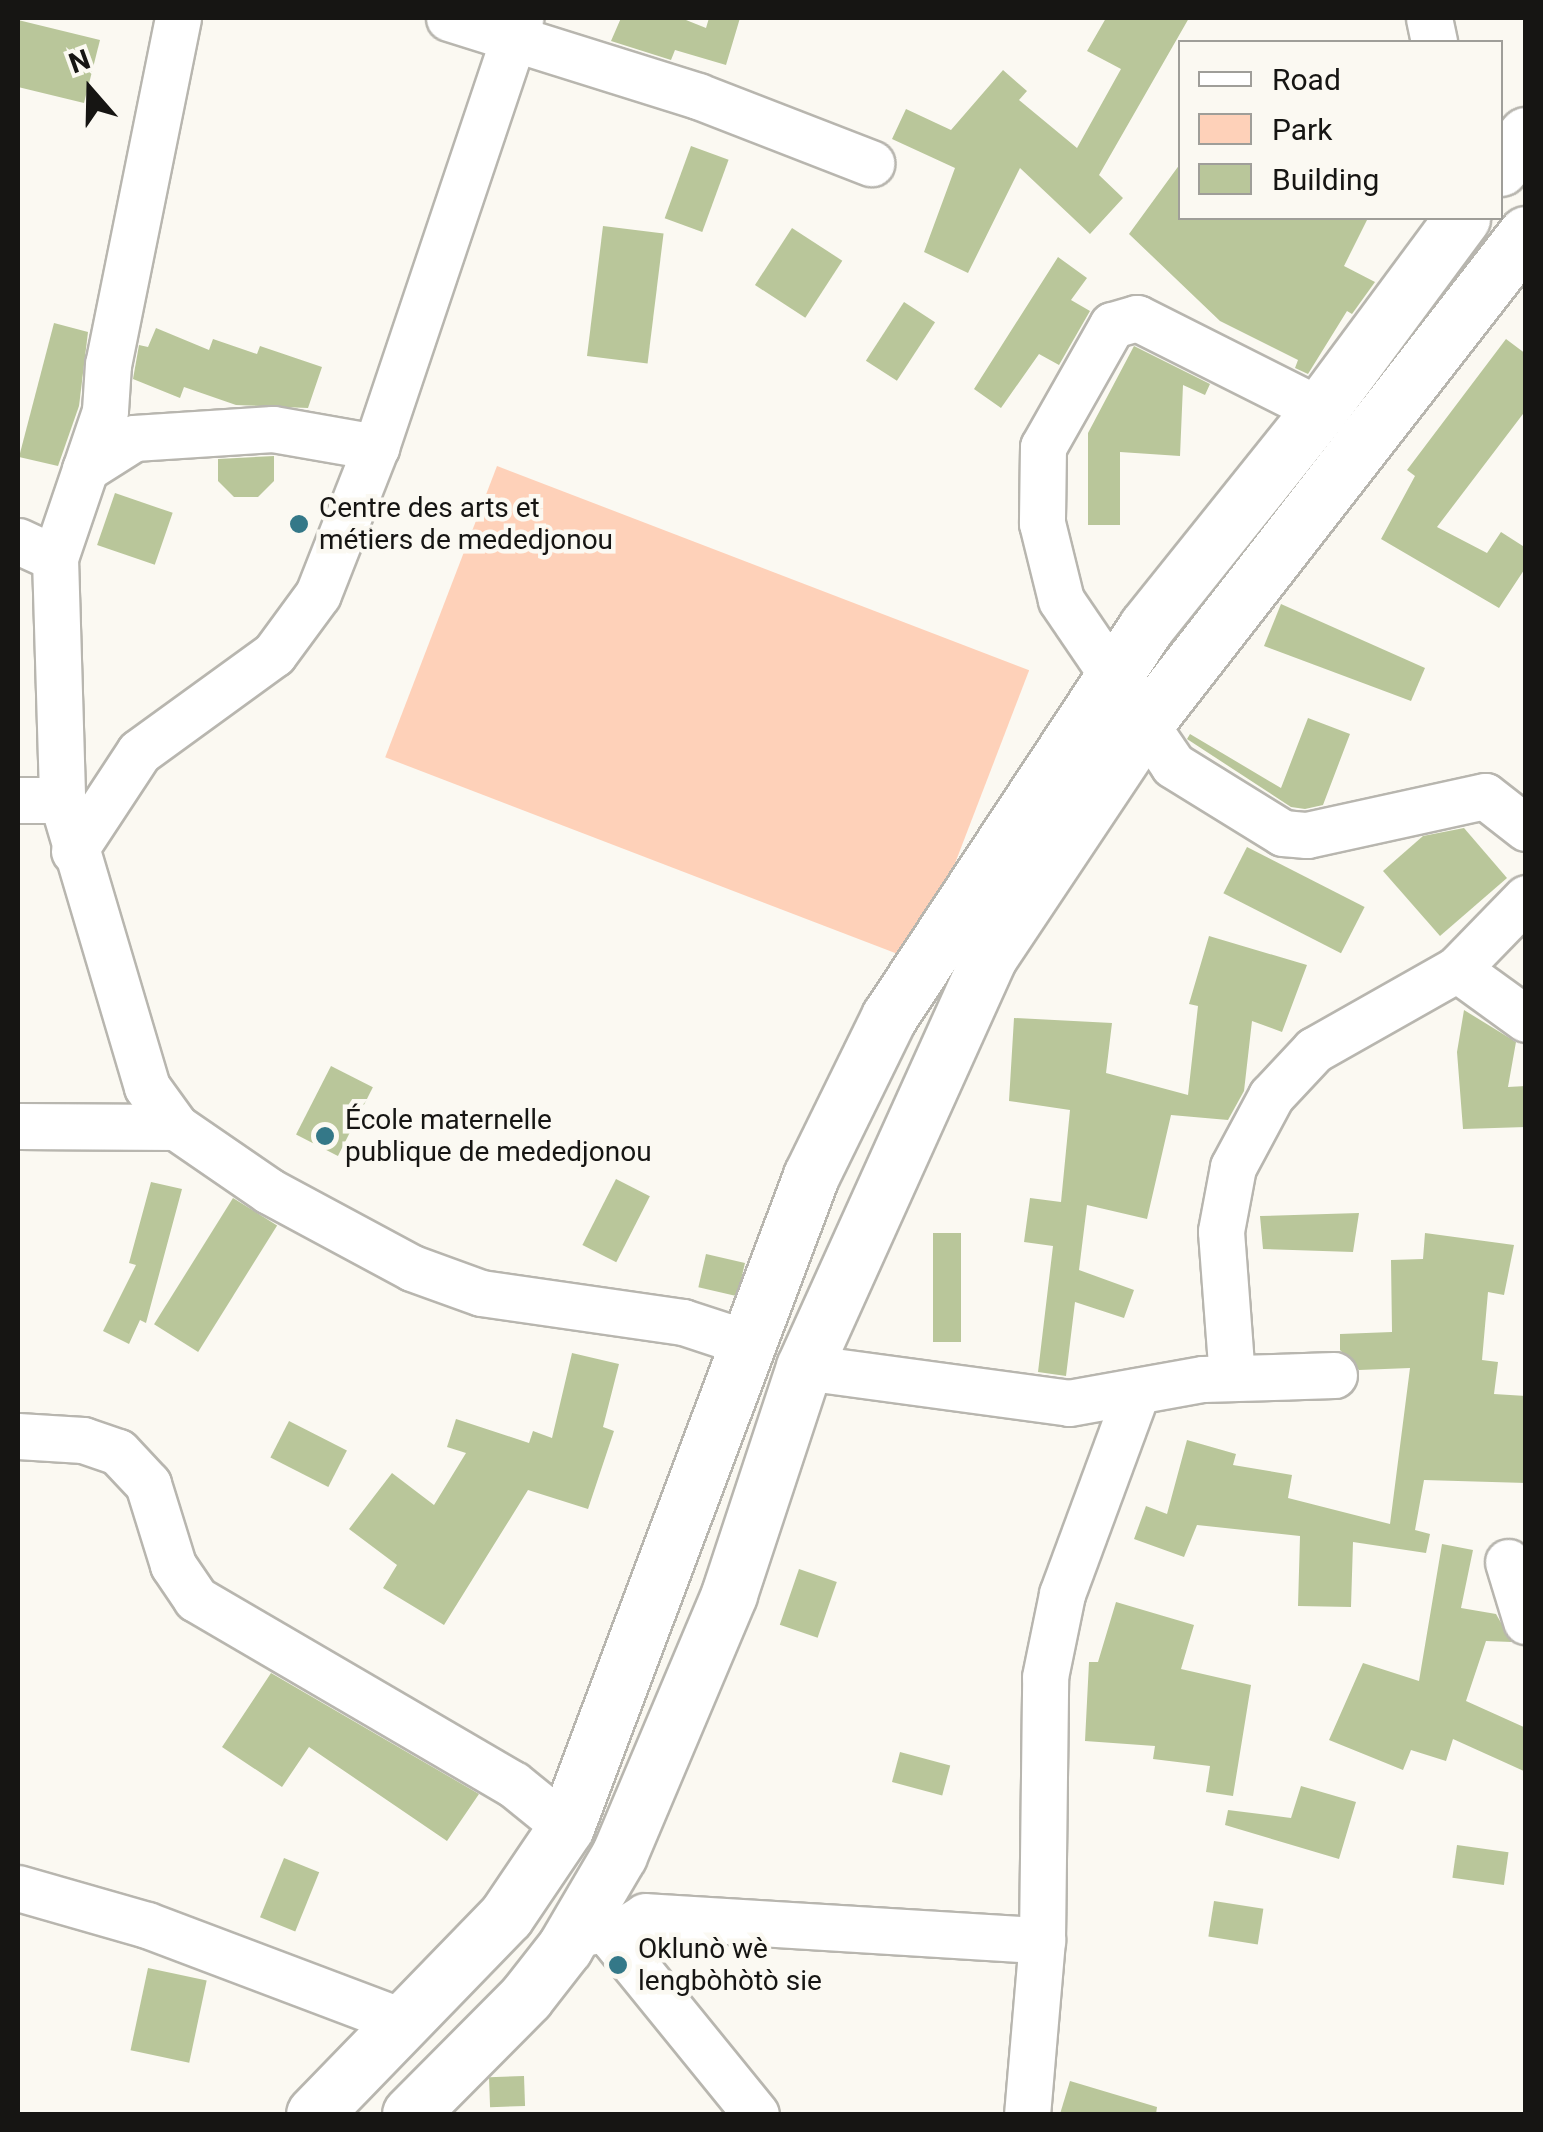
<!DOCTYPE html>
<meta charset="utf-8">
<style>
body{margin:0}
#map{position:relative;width:1543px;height:2132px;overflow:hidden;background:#fbf9f2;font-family:Roboto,sans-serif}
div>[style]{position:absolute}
.green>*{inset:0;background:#fed1b9;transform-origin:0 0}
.building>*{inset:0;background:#b9c69a;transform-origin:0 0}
.roads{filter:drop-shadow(2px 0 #b8b6af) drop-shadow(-2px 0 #b8b6af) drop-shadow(0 2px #b8b6af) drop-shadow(0 -2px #b8b6af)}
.minor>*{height:45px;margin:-22.5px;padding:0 22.5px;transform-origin:22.5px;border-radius:22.5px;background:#fff}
.major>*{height:55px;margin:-27.5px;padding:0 27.5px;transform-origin:27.5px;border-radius:27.5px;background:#fff}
.dots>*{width:28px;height:28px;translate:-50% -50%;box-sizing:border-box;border:5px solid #fbf9f2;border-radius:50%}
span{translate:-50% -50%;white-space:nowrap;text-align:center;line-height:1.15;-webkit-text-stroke:9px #fbf9f2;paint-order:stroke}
.poi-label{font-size:28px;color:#161513}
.left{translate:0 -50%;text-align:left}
.frame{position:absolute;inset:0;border:20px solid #161513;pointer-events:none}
.legend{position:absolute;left:1178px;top:40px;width:325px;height:180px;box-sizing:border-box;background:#fbf9f2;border:2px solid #9f9e99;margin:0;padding:12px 18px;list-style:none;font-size:30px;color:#161513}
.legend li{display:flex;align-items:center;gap:20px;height:50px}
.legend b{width:50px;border:2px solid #9f9e99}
.north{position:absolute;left:40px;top:40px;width:100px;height:100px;-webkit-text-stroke:8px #fbf9f2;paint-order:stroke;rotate:340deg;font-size:28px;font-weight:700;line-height:40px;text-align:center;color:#161513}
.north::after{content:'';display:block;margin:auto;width:35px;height:45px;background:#161513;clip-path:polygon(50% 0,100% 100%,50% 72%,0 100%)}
</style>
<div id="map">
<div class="green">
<div style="left:497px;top:466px;width:570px;height:312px;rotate:21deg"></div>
</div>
<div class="building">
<div style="clip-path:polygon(621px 18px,681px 18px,706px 28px,709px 18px,740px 18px,726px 65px,675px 50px,671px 60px,611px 41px)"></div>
<div style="clip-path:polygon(1106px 18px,1189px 18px,1099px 175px,1123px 198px,1090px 234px,1020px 168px,968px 273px,924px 252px,955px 168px,892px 139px,906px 109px,951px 130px,1003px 70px,1027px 91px,1019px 100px,1077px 148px,1121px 69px,1087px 51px)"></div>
<div style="clip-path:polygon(18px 20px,100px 40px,84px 103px,18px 87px)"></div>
<div style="left:691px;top:146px;width:40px;height:77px;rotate:20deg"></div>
<div style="clip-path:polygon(1180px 164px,1180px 218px,1368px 218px,1344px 266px,1375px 282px,1352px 314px,1347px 311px,1308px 374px,1295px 368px,1298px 360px,1220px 321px,1129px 234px)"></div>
<div style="left:603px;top:226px;width:61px;height:131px;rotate:7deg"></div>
<div style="left:792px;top:228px;width:60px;height:68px;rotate:33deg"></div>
<div style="clip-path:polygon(1058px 257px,1087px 278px,1071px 300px,1090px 311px,1059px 365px,1039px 354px,1001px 408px,974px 389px)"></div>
<div style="left:904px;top:302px;width:37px;height:70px;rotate:33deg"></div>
<div style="clip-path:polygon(54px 323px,88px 332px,79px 406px,58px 466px,19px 457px)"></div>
<div style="clip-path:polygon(156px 328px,209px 350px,213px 339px,257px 354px,260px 346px,322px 367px,308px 408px,236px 405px,184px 387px,180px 398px,133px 379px,139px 345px,148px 347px)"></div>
<div style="clip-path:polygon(1506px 339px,1526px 354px,1526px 410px,1437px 527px,1487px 553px,1501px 532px,1526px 548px,1526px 567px,1499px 608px,1381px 539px,1415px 476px,1407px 470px)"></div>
<div style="clip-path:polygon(1134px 346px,1210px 384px,1205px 395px,1183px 385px,1180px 456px,1120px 452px,1120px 525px,1088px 525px,1088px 433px)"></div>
<div style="clip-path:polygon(274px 456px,274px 481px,258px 497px,234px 497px,218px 481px,218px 459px)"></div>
<div style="left:115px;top:493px;width:61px;height:55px;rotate:19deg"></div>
<div style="clip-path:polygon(1281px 604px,1425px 668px,1411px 701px,1264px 646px)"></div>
<div style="clip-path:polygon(1308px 718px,1350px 734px,1323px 805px,1305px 809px,1291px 807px,1187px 739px,1190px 734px,1281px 788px)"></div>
<div style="clip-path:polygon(1464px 828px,1507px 878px,1440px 936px,1383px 871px,1423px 836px)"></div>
<div style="left:1247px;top:847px;width:132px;height:52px;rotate:27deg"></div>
<div style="clip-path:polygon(1209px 936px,1307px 965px,1282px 1032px,1252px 1021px,1244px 1091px,1228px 1120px,1171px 1115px,1147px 1219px,1087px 1205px,1079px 1270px,1134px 1290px,1124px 1318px,1075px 1302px,1066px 1376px,1038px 1372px,1053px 1246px,1024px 1242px,1030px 1198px,1061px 1202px,1070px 1110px,1009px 1101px,1014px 1018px,1112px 1023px,1106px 1073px,1188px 1095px,1198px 1006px,1189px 1004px)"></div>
<div style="clip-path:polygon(1464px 1010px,1516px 1042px,1508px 1087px,1526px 1086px,1526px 1127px,1463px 1129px,1457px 1052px)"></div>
<div style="left:331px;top:1066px;width:47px;height:77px;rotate:27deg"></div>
<div style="left:616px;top:1179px;width:38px;height:74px;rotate:27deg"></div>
<div style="clip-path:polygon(151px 1182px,182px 1189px,146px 1323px,140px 1320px,129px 1344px,103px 1331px,136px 1265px,129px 1263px)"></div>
<div style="left:233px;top:1198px;width:52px;height:149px;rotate:32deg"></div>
<div style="clip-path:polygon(1359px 1213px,1353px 1252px,1263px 1249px,1260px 1216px)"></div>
<div style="left:933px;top:1233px;width:28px;height:109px"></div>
<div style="clip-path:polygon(1425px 1233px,1514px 1245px,1504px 1295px,1488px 1292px,1482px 1360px,1498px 1362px,1494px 1394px,1526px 1396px,1526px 1483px,1424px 1480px,1415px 1530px,1430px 1534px,1426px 1553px,1353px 1542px,1351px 1607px,1298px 1606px,1300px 1536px,1197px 1525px,1184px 1557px,1134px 1539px,1146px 1506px,1167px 1514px,1187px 1440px,1236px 1454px,1233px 1465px,1292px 1475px,1288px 1498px,1390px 1524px,1410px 1368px,1359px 1370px,1340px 1350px,1340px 1334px,1392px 1332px,1391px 1260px,1423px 1259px)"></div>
<div style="left:706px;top:1254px;width:40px;height:34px;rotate:13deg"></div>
<div style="clip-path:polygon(572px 1353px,619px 1364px,603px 1427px,614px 1431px,588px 1509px,528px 1490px,444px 1625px,383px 1588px,397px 1565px,349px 1529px,392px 1473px,434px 1505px,466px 1453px,447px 1447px,456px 1419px,529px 1443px,533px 1431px,552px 1438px)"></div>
<div style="left:289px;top:1421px;width:65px;height:41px;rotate:27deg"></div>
<div style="clip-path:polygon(1442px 1544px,1473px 1550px,1461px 1608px,1496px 1614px,1512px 1642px,1486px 1641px,1466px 1701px,1526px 1728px,1526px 1772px,1453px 1739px,1446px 1761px,1411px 1750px,1403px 1770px,1329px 1740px,1363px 1663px,1419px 1681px)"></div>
<div style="left:799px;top:1569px;width:40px;height:59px;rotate:19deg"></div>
<div style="clip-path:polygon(1116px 1602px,1194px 1625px,1181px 1669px,1251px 1685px,1233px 1796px,1206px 1792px,1210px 1766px,1153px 1759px,1155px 1746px,1085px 1741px,1089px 1662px,1098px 1662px)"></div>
<div style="clip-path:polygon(271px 1673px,479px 1794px,447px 1841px,309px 1747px,282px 1787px,222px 1747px)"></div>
<div style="left:900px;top:1752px;width:52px;height:31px;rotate:15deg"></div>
<div style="clip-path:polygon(1301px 1786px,1356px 1802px,1339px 1859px,1225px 1825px,1228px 1810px,1291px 1818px)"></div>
<div style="left:1457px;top:1845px;width:52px;height:33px;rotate:8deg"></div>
<div style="left:284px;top:1858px;width:38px;height:64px;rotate:22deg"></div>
<div style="left:1214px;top:1901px;width:50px;height:36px;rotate:9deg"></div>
<div style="left:148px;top:1968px;width:60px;height:84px;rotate:12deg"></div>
<div style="left:524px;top:2076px;width:30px;height:35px;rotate:88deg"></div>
<div style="clip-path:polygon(1070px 2081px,1157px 2107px,1156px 2114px,1060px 2114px)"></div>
</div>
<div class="roads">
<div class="minor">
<div style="left:178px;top:18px;width:353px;rotate:101.4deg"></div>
<div style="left:108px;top:364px;width:47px;rotate:93.7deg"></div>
<div style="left:105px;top:411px;width:155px;rotate:108.8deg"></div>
<div style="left:55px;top:558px;width:242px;rotate:88.3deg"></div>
<div style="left:62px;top:800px;width:299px;rotate:73.5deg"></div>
<div style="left:147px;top:1087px;width:49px;rotate:54.1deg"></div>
<div style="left:176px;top:1127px;width:113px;rotate:34.5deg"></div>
<div style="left:269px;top:1191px;width:162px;rotate:28.3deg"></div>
<div style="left:412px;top:1268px;width:73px;rotate:19.9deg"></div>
<div style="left:481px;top:1293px;width:204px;rotate:8.2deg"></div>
<div style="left:683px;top:1322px;width:67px;rotate:18.2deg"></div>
<div style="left:449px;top:18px;width:261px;rotate:17.4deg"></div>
<div style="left:698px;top:96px;width:186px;rotate:21.2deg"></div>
<div style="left:1429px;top:18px;width:25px;rotate:78deg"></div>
<div style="left:1320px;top:410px;width:205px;rotate:-153.3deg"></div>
<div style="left:1137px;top:318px;width:26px;rotate:164deg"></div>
<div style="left:1112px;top:325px;width:140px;rotate:119.5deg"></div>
<div style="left:1043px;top:447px;width:76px;rotate:90.8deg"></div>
<div style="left:1042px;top:523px;width:79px;rotate:76.1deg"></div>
<div style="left:1061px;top:600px;width:199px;rotate:55.8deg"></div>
<div style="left:1173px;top:765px;width:129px;rotate:31.7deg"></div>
<div style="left:1283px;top:833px;width:24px;rotate:5deg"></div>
<div style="left:1307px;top:835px;width:182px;rotate:-12.4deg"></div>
<div style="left:1485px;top:796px;width:52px;rotate:38deg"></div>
<div style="left:85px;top:469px;width:58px;rotate:-32.3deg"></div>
<div style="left:134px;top:438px;width:139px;rotate:-3.7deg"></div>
<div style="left:273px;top:429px;width:105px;rotate:9.9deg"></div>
<div style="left:18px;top:541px;width:41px;rotate:24.7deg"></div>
<div style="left:18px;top:800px;width:44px"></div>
<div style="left:74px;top:851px;width:118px;rotate:-56.7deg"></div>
<div style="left:139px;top:752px;width:167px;rotate:-36deg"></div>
<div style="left:274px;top:654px;width:74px;rotate:-53.7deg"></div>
<div style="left:318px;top:594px;width:158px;rotate:-68.5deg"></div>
<div style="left:376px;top:447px;width:453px;rotate:-71.4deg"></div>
<div style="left:1457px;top:969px;width:85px;rotate:35.9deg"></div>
<div style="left:18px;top:1126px;width:158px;rotate:0.4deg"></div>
<div style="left:804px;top:1367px;width:267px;rotate:7.7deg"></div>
<div style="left:1069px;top:1403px;width:136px;rotate:-10.2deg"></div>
<div style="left:1203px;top:1379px;width:131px;rotate:-1.7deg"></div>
<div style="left:1232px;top:1378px;width:147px;rotate:-94.3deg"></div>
<div style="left:1221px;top:1231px;width:65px;rotate:-79.4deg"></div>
<div style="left:1233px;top:1167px;width:81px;rotate:-61.8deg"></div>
<div style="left:1271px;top:1096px;width:63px;rotate:-46.9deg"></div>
<div style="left:1314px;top:1050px;width:164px;rotate:-29.5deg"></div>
<div style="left:1457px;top:969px;width:99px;rotate:-45.8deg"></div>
<div style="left:18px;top:1436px;width:65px;rotate:3.5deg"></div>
<div style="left:83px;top:1440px;width:37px;rotate:19deg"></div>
<div style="left:118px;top:1452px;width:44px;rotate:46.8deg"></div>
<div style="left:148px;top:1484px;width:85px;rotate:72.8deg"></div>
<div style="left:173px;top:1565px;width:41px;rotate:55.9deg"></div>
<div style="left:196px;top:1599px;width:367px;rotate:30.3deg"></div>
<div style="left:513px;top:1784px;width:68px;rotate:39.1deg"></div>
<div style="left:1508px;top:1562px;width:62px;rotate:73deg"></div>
<div style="left:18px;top:1888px;width:134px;rotate:16deg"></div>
<div style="left:147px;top:1925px;width:275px;rotate:20.7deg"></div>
<div style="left:589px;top:1932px;width:13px;rotate:-29deg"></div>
<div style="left:600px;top:1926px;width:16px;rotate:43deg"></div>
<div style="left:612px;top:1937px;width:228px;rotate:50.9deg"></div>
<div style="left:612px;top:1937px;width:39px;rotate:-32deg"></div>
<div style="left:645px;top:1916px;width:398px;rotate:3.5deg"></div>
<div style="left:1042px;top:1940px;width:175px;rotate:94.9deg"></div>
<div style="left:1042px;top:1940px;width:263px;rotate:-89.3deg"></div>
<div style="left:1045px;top:1677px;width:85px;rotate:-78.4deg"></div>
<div style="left:1062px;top:1594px;width:216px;rotate:-69.7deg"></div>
</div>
<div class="major">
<div style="left:1500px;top:168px;width:42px;rotate:-51.8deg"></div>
<div style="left:314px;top:2114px;width:276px;rotate:-45.9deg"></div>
<div style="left:506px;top:1916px;width:107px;rotate:-56deg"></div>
<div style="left:566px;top:1827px;width:696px;rotate:-69.38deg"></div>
<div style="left:811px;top:1176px;width:177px;rotate:-63.9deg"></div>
<div style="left:889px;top:1017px;width:467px;rotate:-56.6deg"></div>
<div style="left:1146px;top:627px;width:278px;rotate:-51.3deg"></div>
<div style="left:1320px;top:410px;width:239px;rotate:-53.5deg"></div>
<div style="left:410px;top:2114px;width:165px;rotate:-45.2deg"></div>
<div style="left:526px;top:1997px;width:63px;rotate:-52deg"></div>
<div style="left:565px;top:1947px;width:107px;rotate:-59.6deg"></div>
<div style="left:619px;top:1855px;width:283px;rotate:-67.1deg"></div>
<div style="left:729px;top:1594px;width:239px;rotate:-71.7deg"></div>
<div style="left:804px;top:1367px;width:450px;rotate:-65.7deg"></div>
<div style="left:989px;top:957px;width:279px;rotate:-56.3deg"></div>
<div style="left:1144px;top:725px;width:622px;rotate:-52.12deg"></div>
</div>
</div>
<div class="dots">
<div style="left:299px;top:524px;background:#347888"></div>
<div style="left:325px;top:1136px;background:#347888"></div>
<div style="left:618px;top:1965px;background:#347888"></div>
</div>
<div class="poi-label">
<span class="left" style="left:319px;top:524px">Centre des arts et<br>métiers de mededjonou</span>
<span class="left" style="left:345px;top:1136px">École maternelle<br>publique de mededjonou</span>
<span class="left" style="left:638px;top:1965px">Oklunò wè<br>lengbòhòtò sie</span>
</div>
<div class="frame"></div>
<ul class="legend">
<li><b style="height:12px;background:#fff"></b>Road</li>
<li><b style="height:28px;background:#fed1b9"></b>Park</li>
<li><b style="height:28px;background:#b9c69a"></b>Building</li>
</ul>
<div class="north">N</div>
</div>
